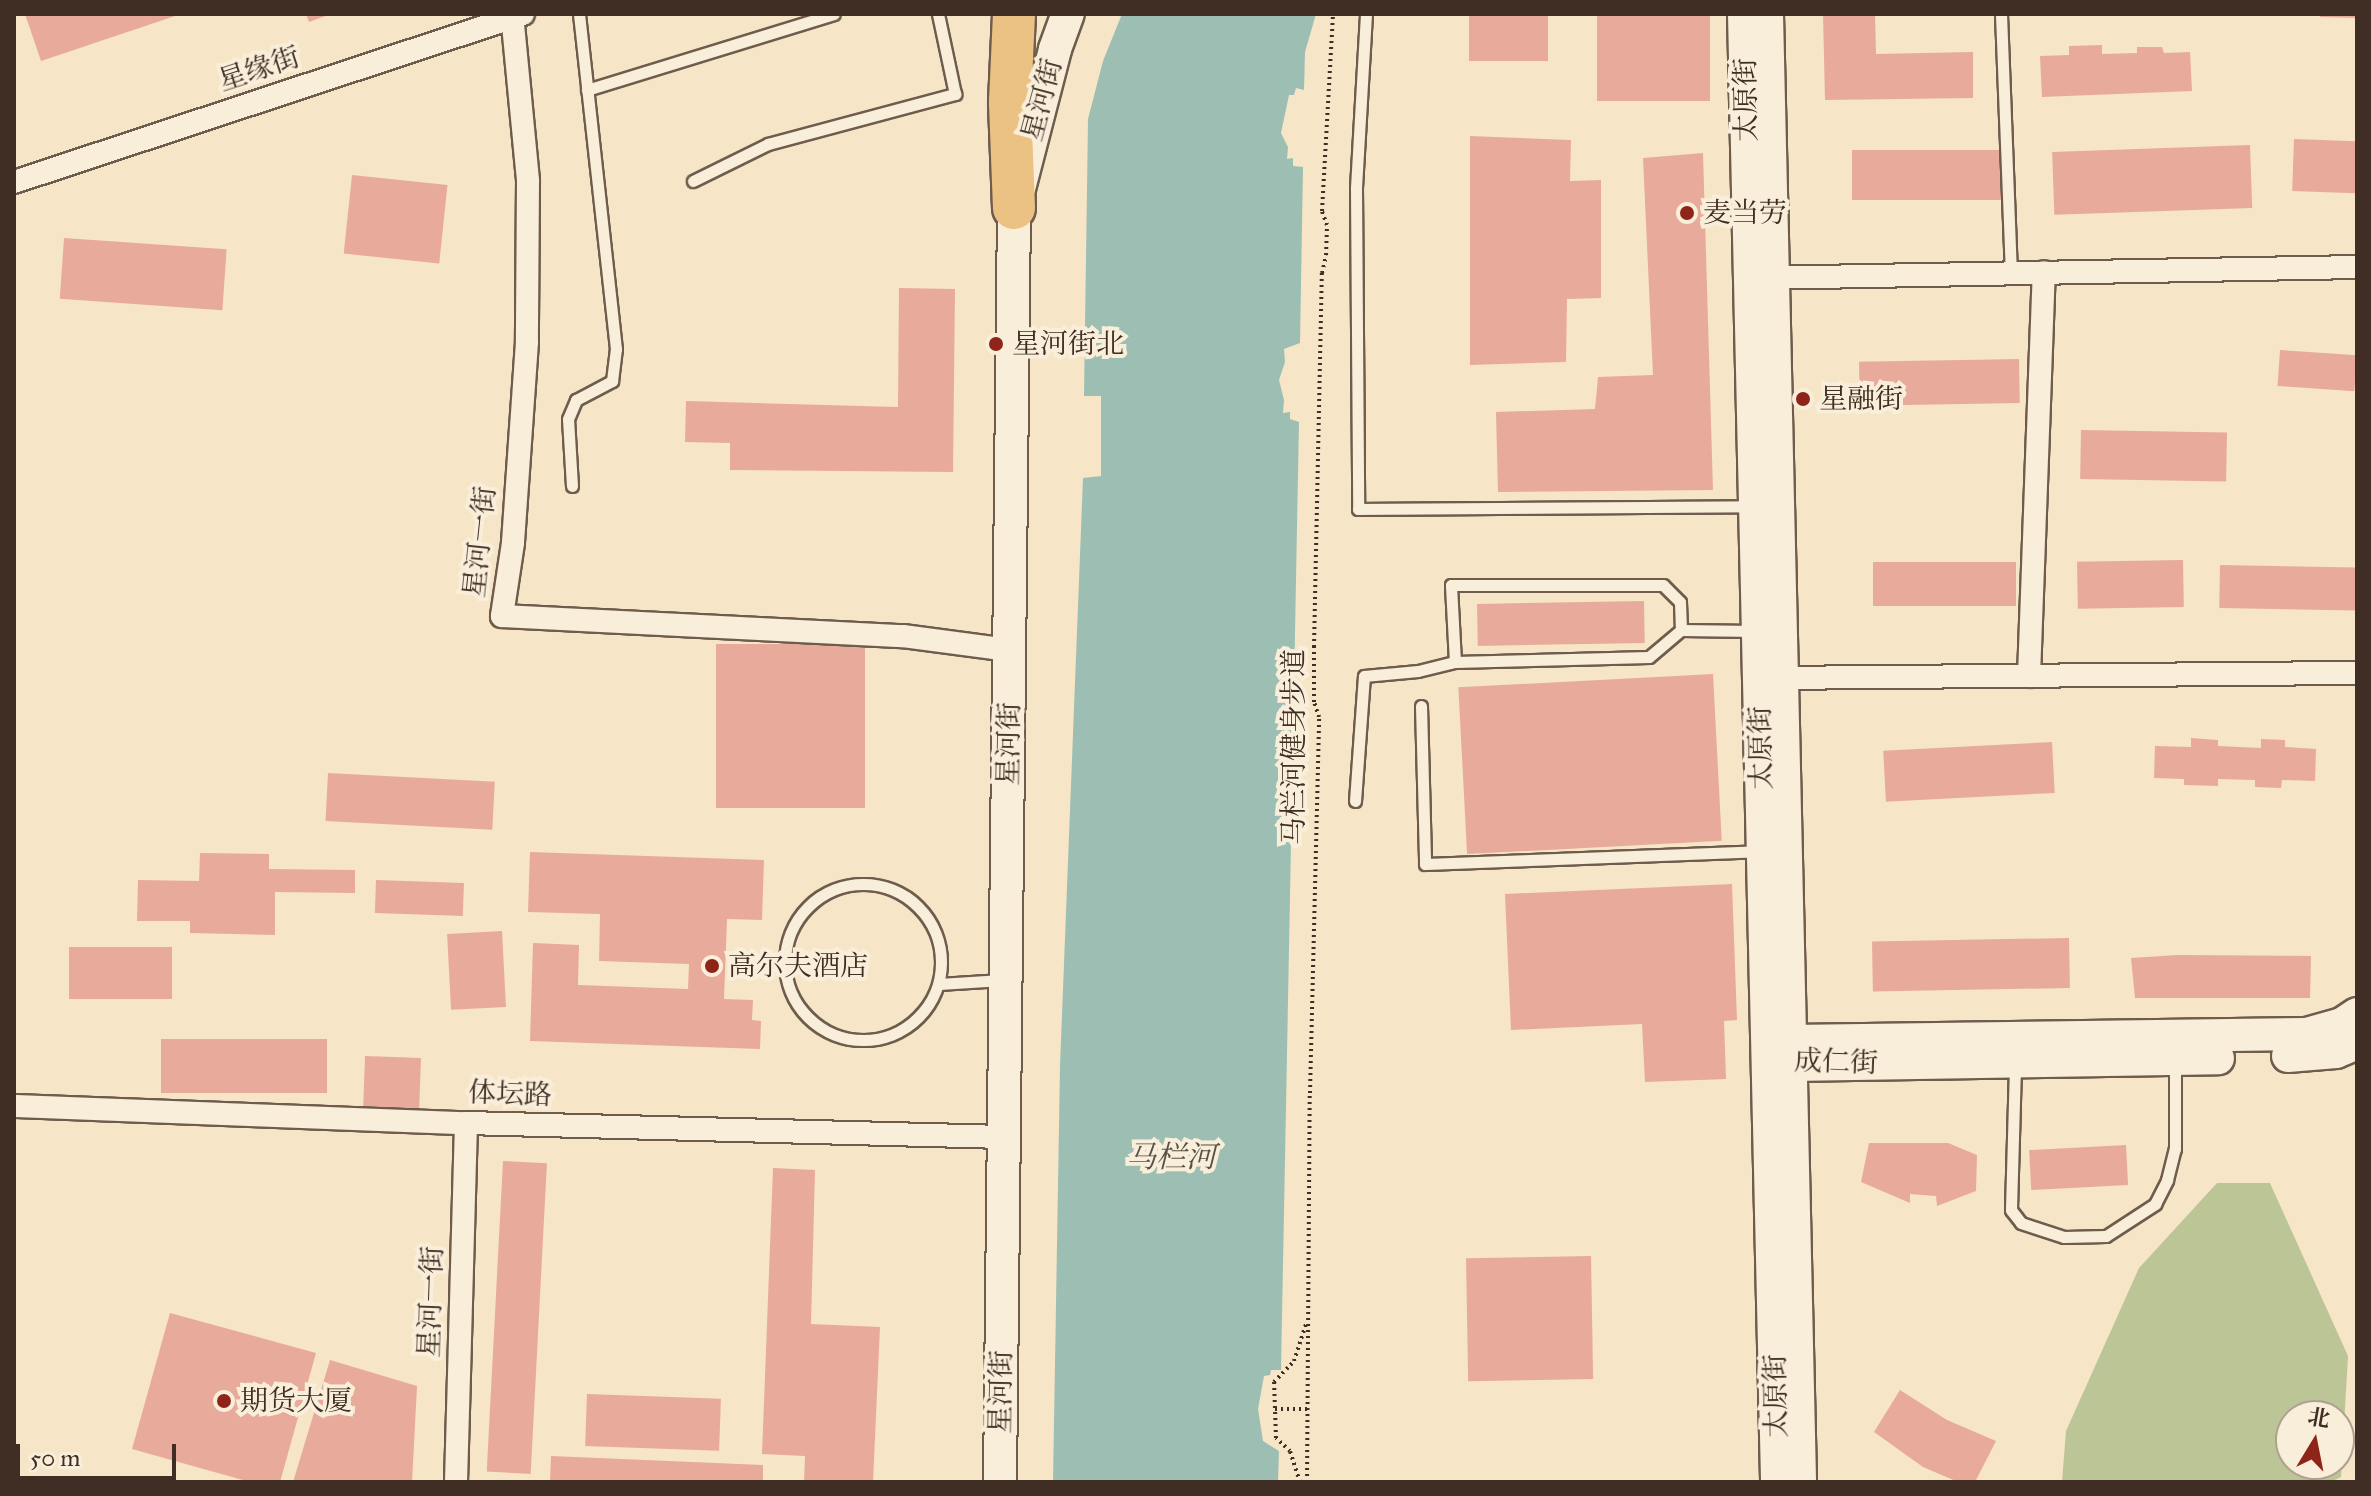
<!DOCTYPE html>
<meta charset="utf-8">
<style>
body{margin:0}
#map{position:relative;width:2371px;height:1496px;overflow:hidden;background:#f6e5c6;font-family:"IM FELL Great Primer","Noto Serif SC",serif}
div>[style]{position:absolute}
.green>*{inset:0;background:#bcc596}
.water>*{inset:0;background:#9dbfb3}
.building>*{inset:0;background:#e8ab9b;transform-origin:0 0}
.path>*{height:4px;margin-top:-2px;transform-origin:0;background:repeating-linear-gradient(90deg,#402e25 0 2px,transparent 0 6px)}
.roads{filter:drop-shadow(2px 0 #6e5c4d) drop-shadow(-2px 0 #6e5c4d) drop-shadow(0 2px #6e5c4d) drop-shadow(0 -2px #6e5c4d)}
.lane>*{height:11px;margin:-5.5px;padding:0 5.5px;transform-origin:5.5px;border-radius:5.5px;background:#f9eeda}
.lane>.ring{margin:-5.5px;padding:0;box-sizing:content-box;background:none;border:11px solid #f9eeda;border-radius:50%}
.street>*{height:22px;margin:-11px;padding:0 11px;transform-origin:11px;border-radius:11px;background:#f9eeda}
.secondary>*{height:32px;margin:-16px;padding:0 16px;transform-origin:16px;border-radius:16px;background:#f9eeda}
.highway>*{height:42px;margin:-21px;padding:0 21px;transform-origin:21px;border-radius:21px;background:#ebc283}
.dots>*{width:22px;height:22px;translate:-50% -50%;box-sizing:border-box;border:4px solid #f9eeda;border-radius:50%}
span{translate:-50% -50%;white-space:nowrap;text-align:center;line-height:1.15;-webkit-text-stroke:8px #f9eeda;paint-order:stroke}
.street-label{font-size:28px;color:#402e25}
.poi-label{font-size:28px;color:#402e25}
.left{translate:0 -50%;text-align:left}
.water-label{font-size:30px;color:#575248;font-style:italic}
.frame{position:absolute;inset:0;border:16px solid #402e25;pointer-events:none}
.north{position:absolute;left:2275px;top:1400px;width:80px;height:80px;box-sizing:border-box;background:#f9eeda;border:2px solid #afa192;border-radius:50%;rotate:10deg;font-size:22px;font-weight:700;line-height:32px;text-align:center;color:#402e25}
.north::after{content:'';display:block;margin:auto;width:28px;height:36px;background:#8f2418;clip-path:polygon(50% 0,100% 100%,50% 72%,0 100%)}
.scale{position:absolute;left:16px;top:1444px;width:160px;height:36px;box-sizing:border-box;border:4px solid #402e25;border-top:0;padding-left:10px;font-size:24px;line-height:28px;white-space:nowrap;color:#402e25;-webkit-text-stroke:6px #f9eeda;paint-order:stroke}
</style>
<div id="map">
<div class="green">
<div style="clip-path:polygon(evenodd,2217px 1183px,2270px 1183px,2348px 1356px,2341px 1477px,2331px 1482px,2062px 1482px,2066px 1431px,2139px 1268px,2217px 1183px,2291px 1416px,2339px 1416px,2339px 1464px,2291px 1464px,2291px 1416px)"></div>
</div>
<div class="water">
<div style="clip-path:polygon(1122px 14px,1316px 14px,1305px 52px,1304px 90px,1296px 88px,1294px 95px,1289px 95px,1281px 133px,1288px 147px,1287px 159px,1293px 158px,1293px 166px,1303px 167px,1300px 343px,1284px 349px,1285px 362px,1279px 380px,1284px 400px,1283px 413px,1290px 412px,1290px 419px,1299px 422px,1281px 1370px,1271px 1370px,1270px 1375px,1264px 1376px,1258px 1409px,1263px 1441px,1279px 1451px,1278px 1482px,1053px 1482px,1060px 1066px,1083px 478px,1101px 476px,1101px 396px,1084px 396px,1088px 119px,1103px 61px)"></div>
</div>
<div class="building">
<div style="clip-path:polygon(25px 14px,178px 14px,178px 15px,41px 61px)"></div>
<div style="clip-path:polygon(306px 14px,331px 14px,309px 22px)"></div>
<div style="left:1469px;top:14px;width:79px;height:47px"></div>
<div style="left:1597px;top:14px;width:113px;height:87px"></div>
<div style="clip-path:polygon(1823px 14px,1875px 14px,1876px 54px,1973px 52px,1973px 98px,1825px 100px)"></div>
<div style="clip-path:polygon(2320px 14px,2357px 14px,2357px 18px,2320px 17px)"></div>
<div style="clip-path:polygon(2102px 45px,2102px 54px,2137px 53px,2137px 47px,2162px 47px,2164px 53px,2190px 52px,2192px 91px,2042px 97px,2040px 56px,2069px 55px,2069px 46px)"></div>
<div style="clip-path:polygon(1470px 136px,1571px 140px,1570px 181px,1601px 180px,1601px 298px,1567px 299px,1566px 362px,1470px 365px)"></div>
<div style="left:2294px;top:139px;width:63px;height:52px;rotate:2deg"></div>
<div style="left:2250px;top:145px;width:63px;height:198px;rotate:88deg"></div>
<div style="left:1852px;top:150px;width:149px;height:50px"></div>
<div style="clip-path:polygon(1703px 153px,1713px 490px,1498px 492px,1496px 412px,1595px 409px,1598px 377px,1653px 375px,1643px 158px)"></div>
<div style="left:352px;top:175px;width:96px;height:79px;rotate:6deg"></div>
<div style="left:64px;top:238px;width:163px;height:61px;rotate:4deg"></div>
<div style="clip-path:polygon(899px 288px,955px 289px,953px 472px,730px 470px,730px 443px,685px 442px,686px 401px,898px 407px)"></div>
<div style="left:2280px;top:350px;width:77px;height:36px;rotate:4deg"></div>
<div style="left:2019px;top:359px;width:44px;height:160px;rotate:89deg"></div>
<div style="left:2081px;top:430px;width:146px;height:49px;rotate:1deg"></div>
<div style="left:2183px;top:560px;width:47px;height:106px;rotate:89deg"></div>
<div style="left:2016px;top:562px;width:44px;height:143px;rotate:90deg"></div>
<div style="left:2220px;top:565px;width:137px;height:43px;rotate:1deg"></div>
<div style="left:1644px;top:601px;width:42px;height:167px;rotate:89deg"></div>
<div style="left:716px;top:644px;width:149px;height:164px"></div>
<div style="left:1713px;top:674px;width:167px;height:255px;rotate:87deg"></div>
<div style="clip-path:polygon(2191px 738px,2218px 740px,2218px 746px,2261px 748px,2261px 739px,2285px 740px,2285px 747px,2316px 749px,2315px 781px,2282px 780px,2281px 788px,2255px 787px,2255px 780px,2218px 779px,2218px 786px,2184px 785px,2184px 779px,2154px 778px,2155px 746px,2191px 747px)"></div>
<div style="left:2052px;top:742px;width:51px;height:169px;rotate:87deg"></div>
<div style="left:328px;top:773px;width:167px;height:48px;rotate:3deg"></div>
<div style="clip-path:polygon(530px 852px,764px 860px,762px 920px,727px 919px,724px 999px,753px 1000px,752px 1020px,761px 1021px,760px 1049px,530px 1041px,533px 943px,579px 945px,578px 985px,688px 989px,689px 964px,599px 961px,600px 914px,528px 912px)"></div>
<div style="clip-path:polygon(200px 853px,269px 854px,269px 869px,355px 870px,355px 893px,275px 892px,275px 935px,190px 933px,190px 921px,137px 921px,138px 880px,199px 881px)"></div>
<div style="left:376px;top:880px;width:88px;height:33px;rotate:2deg"></div>
<div style="clip-path:polygon(1732px 884px,1737px 1020px,1724px 1021px,1726px 1079px,1645px 1082px,1642px 1024px,1511px 1030px,1505px 894px)"></div>
<div style="left:502px;top:931px;width:76px;height:55px;rotate:87deg"></div>
<div style="left:2069px;top:938px;width:50px;height:197px;rotate:89deg"></div>
<div style="left:69px;top:947px;width:103px;height:52px"></div>
<div style="clip-path:polygon(2177px 955px,2311px 956px,2310px 998px,2135px 998px,2131px 958px)"></div>
<div style="left:161px;top:1039px;width:166px;height:54px"></div>
<div style="left:365px;top:1056px;width:56px;height:55px;rotate:2deg"></div>
<div style="clip-path:polygon(1869px 1143px,1948px 1143px,1977px 1155px,1976px 1191px,1937px 1206px,1936px 1196px,1910px 1194px,1910px 1203px,1861px 1182px)"></div>
<div style="left:2126px;top:1145px;width:40px;height:97px;rotate:87deg"></div>
<div style="left:503px;top:1161px;width:44px;height:311px;rotate:3deg"></div>
<div style="clip-path:polygon(773px 1168px,815px 1170px,811px 1324px,880px 1327px,873px 1482px,804px 1482px,805px 1456px,762px 1454px)"></div>
<div style="left:1591px;top:1256px;width:123px;height:125px;rotate:89deg"></div>
<div style="clip-path:polygon(170px 1313px,316px 1353px,280px 1482px,250px 1482px,132px 1449px)"></div>
<div style="clip-path:polygon(330px 1360px,417px 1386px,412px 1482px,293px 1482px)"></div>
<div style="clip-path:polygon(1900px 1390px,1947px 1420px,1996px 1441px,1975px 1482px,1958px 1482px,1923px 1467px,1874px 1432px)"></div>
<div style="left:587px;top:1394px;width:134px;height:52px;rotate:2deg"></div>
<div style="clip-path:polygon(551px 1456px,763px 1465px,763px 1482px,550px 1482px)"></div>
</div>
<div class="path">
<div style="left:1275px;top:1409px;width:33px"></div>
<div style="left:1300px;top:1482px;width:33px;rotate:-108deg"></div>
<div style="left:1290px;top:1451px;width:19px;rotate:-137deg"></div>
<div style="left:1276px;top:1438px;width:56px;rotate:-92deg"></div>
<div style="left:1274px;top:1382px;width:29px;rotate:-46deg"></div>
<div style="left:1294px;top:1361px;width:40px;rotate:-72deg"></div>
<div style="left:1307px;top:1482px;width:389px;rotate:-89.6deg"></div>
<div style="left:1310px;top:1093px;width:376px;rotate:-88.6deg"></div>
<div style="left:1319px;top:717px;width:16px;rotate:-108deg"></div>
<div style="left:1314px;top:702px;width:55px;rotate:-90deg"></div>
<div style="left:1314px;top:647px;width:374px;rotate:-88.8deg"></div>
<div style="left:1322px;top:273px;width:18px;rotate:-77deg"></div>
<div style="left:1326px;top:255px;width:30px;rotate:-88deg"></div>
<div style="left:1327px;top:225px;width:15px;rotate:-110deg"></div>
<div style="left:1322px;top:211px;width:197px;rotate:-86.8deg"></div>
</div>
<div class="roads">
<div class="lane">
<div style="left:1366px;top:14px;width:174px;rotate:93.3deg"></div>
<div style="left:1356px;top:188px;width:321px;rotate:89.6deg"></div>
<div style="left:1358px;top:509px;width:393px;rotate:-0.4deg"></div>
<div style="left:2001px;top:14px;width:259px;rotate:87.8deg"></div>
<div style="left:587px;top:90px;width:258px;rotate:-17.1deg"></div>
<div style="left:693px;top:181px;width:84px;rotate:-26.3deg"></div>
<div style="left:768px;top:144px;width:194px;rotate:-15deg"></div>
<div style="left:955px;top:94px;width:82px;rotate:-102deg"></div>
<div style="left:572px;top:486px;width:67px;rotate:-93.4deg"></div>
<div style="left:568px;top:419px;width:21px;rotate:-67deg"></div>
<div style="left:576px;top:400px;width:41px;rotate:-27.8deg"></div>
<div style="left:612px;top:381px;width:32px;rotate:-83deg"></div>
<div style="left:616px;top:349px;width:337px;rotate:-96.3deg"></div>
<div style="left:1455px;top:662px;width:77px;rotate:-93deg"></div>
<div style="left:1451px;top:585px;width:212px"></div>
<div style="left:1663px;top:585px;width:24px;rotate:45deg"></div>
<div style="left:1680px;top:602px;width:28px;rotate:88deg"></div>
<div style="left:1421px;top:706px;width:158px;rotate:88.5deg"></div>
<div style="left:1425px;top:864px;width:334px;rotate:-2.2deg"></div>
<div style="left:1355px;top:801px;width:125px;rotate:-85.9deg"></div>
<div style="left:1364px;top:676px;width:54px;rotate:-5.3deg"></div>
<div style="left:1418px;top:671px;width:38px;rotate:-14deg"></div>
<div style="left:1455px;top:662px;width:194px;rotate:-1.5deg"></div>
<div style="left:1649px;top:657px;width:42px;rotate:-40.2deg"></div>
<div style="left:1681px;top:630px;width:75px;rotate:0.8deg"></div>
<div class="ring" style="left:785px;top:884px;width:145px;height:145px"></div>
<div style="left:939px;top:984px;width:63px;rotate:-3.6deg"></div>
<div style="left:2015px;top:1066px;width:144px;rotate:91.6deg"></div>
<div style="left:2011px;top:1210px;width:16px;rotate:52deg"></div>
<div style="left:2021px;top:1223px;width:45px;rotate:18deg"></div>
<div style="left:2064px;top:1237px;width:42px;rotate:-1.4deg"></div>
<div style="left:2106px;top:1236px;width:59px;rotate:-33.1deg"></div>
<div style="left:2155px;top:1204px;width:27px;rotate:-63deg"></div>
<div style="left:2167px;top:1180px;width:32px;rotate:-76deg"></div>
<div style="left:2175px;top:1149px;width:86px;rotate:-90deg"></div>
</div>
<div class="street">
<div style="left:512px;top:14px;width:168px;rotate:84.5deg"></div>
<div style="left:528px;top:181px;width:161px;rotate:90.4deg"></div>
<div style="left:527px;top:342px;width:201px;rotate:94deg"></div>
<div style="left:513px;top:543px;width:74px;rotate:98.6deg"></div>
<div style="left:502px;top:616px;width:401px;rotate:2.9deg"></div>
<div style="left:903px;top:636px;width:108px;rotate:7.5deg"></div>
<div style="left:14px;top:182px;width:536px;rotate:-18.27deg"></div>
<div style="left:1759px;top:278px;width:598px;rotate:-1.05deg"></div>
<div style="left:2029px;top:676px;width:404px;rotate:-87.9deg"></div>
<div style="left:1768px;top:678px;width:589px;rotate:-0.49deg"></div>
<div style="left:14px;top:1106px;width:452px;rotate:2.2deg"></div>
<div style="left:466px;top:1123px;width:539px;rotate:1.49deg"></div>
<div style="left:456px;top:1482px;width:359px;rotate:-88.4deg"></div>
</div>
<div class="secondary">
<div style="left:1744px;top:14px;width:1468px;rotate:88.71deg"></div>
<div style="left:1767px;top:14px;width:1468px;rotate:88.71deg"></div>
<div style="left:1772px;top:1051px;width:21px;rotate:-29deg"></div>
<div style="left:1790px;top:1041px;width:517px;rotate:-0.78deg"></div>
<div style="left:2307px;top:1034px;width:36px;rotate:-16deg"></div>
<div style="left:2342px;top:1024px;width:18px;rotate:-34deg"></div>
<div style="left:1774px;top:1056px;width:19px;rotate:28deg"></div>
<div style="left:1791px;top:1065px;width:427px;rotate:-0.9deg"></div>
<div style="left:2288px;top:1056px;width:48px;rotate:-4.8deg"></div>
<div style="left:2336px;top:1052px;width:23px;rotate:-23deg"></div>
<div style="left:1000px;top:1482px;width:1274px;rotate:-89.37deg"></div>
<div style="left:1014px;top:208px;width:164px;rotate:-75.5deg"></div>
<div style="left:1055px;top:49px;width:37px;rotate:-70deg"></div>
</div>
<div class="highway">
<div style="left:1014px;top:208px;width:106px;rotate:-92.2deg"></div>
<div style="left:1010px;top:102px;width:88px;rotate:-87.4deg"></div>
</div>
</div>
<div class="dots">
<div style="left:1687px;top:213px;background:#8f2418"></div>
<div style="left:996px;top:344px;background:#8f2418"></div>
<div style="left:1803px;top:399px;background:#8f2418"></div>
<div style="left:712px;top:966px;background:#8f2418"></div>
<div style="left:224px;top:1401px;background:#8f2418"></div>
</div>
<div class="street-label">
<span style="left:259px;top:69px;rotate:-18deg">星缘街</span>
<span style="left:1042px;top:100px;rotate:-75deg">星河街</span>
<span style="left:1746px;top:100px;rotate:-91deg">太原街</span>
<span style="left:480px;top:542px;rotate:-84deg">星河一街</span>
<span style="left:1009px;top:744px;rotate:-89deg">星河街</span>
<span style="left:1294px;top:747px;rotate:-90deg">马栏河健身步道</span>
<span style="left:1761px;top:748px;rotate:-91deg">太原街</span>
<span style="left:1836px;top:1062px;rotate:2deg">成仁街</span>
<span style="left:510px;top:1094px;rotate:2deg">体坛路</span>
<span style="left:431px;top:1302px;rotate:-88deg">星河一街</span>
<span style="left:1001px;top:1392px;rotate:-89deg">星河街</span>
<span style="left:1776px;top:1396px;rotate:-91deg">太原街</span>
</div>
<div class="poi-label">
<span class="left" style="left:1703px;top:213px">麦当劳</span>
<span class="left" style="left:1012px;top:344px">星河街北</span>
<span class="left" style="left:1819px;top:399px">星融街</span>
<span class="left" style="left:728px;top:966px">高尔夫酒店</span>
<span class="left" style="left:240px;top:1401px">期货大厦</span>
</div>
<div class="water-label">
<span style="left:1171px;top:1157px">马栏河</span>
</div>
<div class="frame"></div>
<div class="north">北</div>
<div class="scale">50 m</div>
</div>
